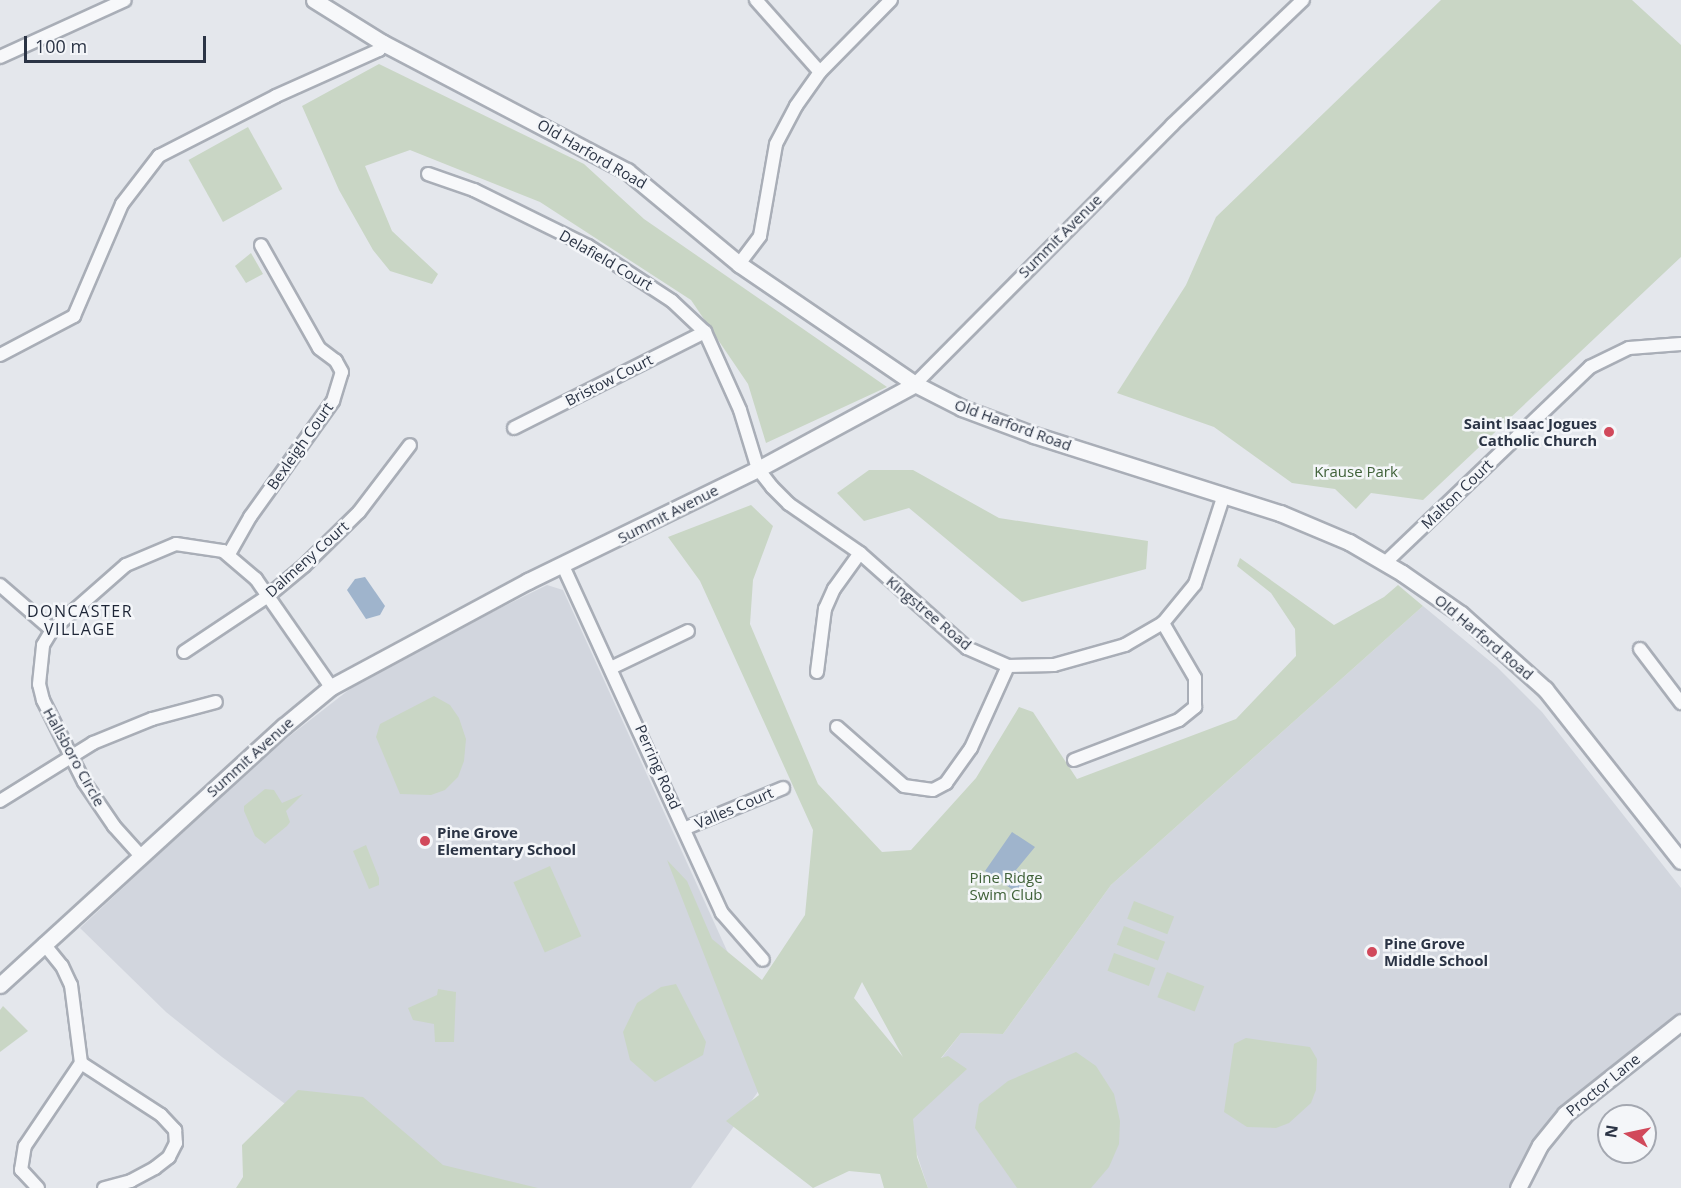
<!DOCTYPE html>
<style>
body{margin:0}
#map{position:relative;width:1681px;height:1188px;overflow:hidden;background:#e4e7ec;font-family:"Open Sans",sans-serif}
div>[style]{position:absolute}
.built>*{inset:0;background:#d2d6de}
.green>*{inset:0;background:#c9d6c5;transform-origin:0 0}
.water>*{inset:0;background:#9fb4cc}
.roads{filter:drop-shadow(2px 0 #a9aeb7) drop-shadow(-2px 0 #a9aeb7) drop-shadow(0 2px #a9aeb7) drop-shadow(0 -2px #a9aeb7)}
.minor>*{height:12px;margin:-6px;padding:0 6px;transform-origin:6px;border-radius:6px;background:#f7f8fa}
.tertiary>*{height:15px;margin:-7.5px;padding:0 7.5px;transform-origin:7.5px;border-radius:7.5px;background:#f7f8fa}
.dots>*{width:16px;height:16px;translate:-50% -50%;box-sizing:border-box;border:3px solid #f4f6f9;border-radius:50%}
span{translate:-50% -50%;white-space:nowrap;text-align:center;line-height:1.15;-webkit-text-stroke:5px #f4f6f9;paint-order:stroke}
.street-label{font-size:15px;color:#2b3445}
.poi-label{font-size:15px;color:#2b3445;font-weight:700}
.right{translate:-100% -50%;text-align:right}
.left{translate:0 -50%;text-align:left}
.park-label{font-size:15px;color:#3f6138}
.neighbourhood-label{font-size:16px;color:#1d2536;letter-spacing:1.5px}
.north{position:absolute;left:1597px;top:1104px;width:60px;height:60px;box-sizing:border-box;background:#f4f6f9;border:2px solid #a4a8b1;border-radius:50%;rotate:279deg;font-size:16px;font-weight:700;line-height:24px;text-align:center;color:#2b3445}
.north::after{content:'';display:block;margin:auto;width:21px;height:27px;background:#d1495b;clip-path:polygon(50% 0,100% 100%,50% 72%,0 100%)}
.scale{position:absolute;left:24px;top:36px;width:182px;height:27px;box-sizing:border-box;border:3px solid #2b3445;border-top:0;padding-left:8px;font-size:18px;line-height:21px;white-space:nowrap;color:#2b3445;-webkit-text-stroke:4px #f4f6f9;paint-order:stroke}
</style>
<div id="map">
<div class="built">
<div style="clip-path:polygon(547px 585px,563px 590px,778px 1063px,691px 1188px,428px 1188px,300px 1115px,222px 1057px,166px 1012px,80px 928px,264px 756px,350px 689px,404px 656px)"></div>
<div style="clip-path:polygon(1423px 606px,1497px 667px,1542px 712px,1681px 888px,1681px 1015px,1608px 1072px,1514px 1188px,928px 1188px,902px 1109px,961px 1033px,1003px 1034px,1111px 885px)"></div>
</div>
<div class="green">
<div style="clip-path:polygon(1441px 0,1632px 0,1681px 45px,1681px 257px,1423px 500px,1371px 493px,1356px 509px,1335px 489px,1292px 483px,1214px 427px,1117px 393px,1186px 285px,1216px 217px)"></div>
<div style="clip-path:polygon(379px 64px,584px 164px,644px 219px,887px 387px,766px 443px,748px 384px,691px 300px,540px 202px,410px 150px,365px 166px,392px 231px,438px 274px,432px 284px,390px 271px,373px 250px,339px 190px,302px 106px)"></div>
<div style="left:248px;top:127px;width:71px;height:68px;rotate:61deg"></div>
<div style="clip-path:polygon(251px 253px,263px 274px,246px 283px,235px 266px)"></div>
<div style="clip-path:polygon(869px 470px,913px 470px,999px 518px,1148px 541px,1146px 569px,1022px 602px,909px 508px,864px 521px,837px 493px)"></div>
<div style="clip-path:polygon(evenodd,751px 505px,773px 526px,753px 580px,750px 624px,818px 784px,882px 852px,911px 850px,976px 778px,1019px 707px,1033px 712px,1077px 779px,1236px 719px,1296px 656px,1295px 629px,1271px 593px,1237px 566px,1240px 558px,1334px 625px,1384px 597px,1398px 585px,1423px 606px,1111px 885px,1003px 1034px,961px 1033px,941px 1058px,948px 1056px,967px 1069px,913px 1119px,917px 1157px,928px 1188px,884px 1188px,880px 1174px,849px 1171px,813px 1188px,726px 1121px,759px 1095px,667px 860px,687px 881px,712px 939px,762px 980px,805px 915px,813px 830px,700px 581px,668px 537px,751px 505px,862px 982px,903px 1057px,854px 998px,862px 982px)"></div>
<div style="clip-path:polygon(434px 696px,450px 705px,459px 718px,466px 739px,464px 761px,458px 777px,445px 790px,431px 795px,400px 794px,376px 737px,380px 724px)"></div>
<div style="clip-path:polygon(265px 789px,274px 790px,282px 803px,303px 794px,286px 811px,290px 822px,287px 826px,265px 844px,255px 836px,244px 811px,244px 806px)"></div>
<div style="clip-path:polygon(366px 845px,379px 878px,379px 885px,369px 889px,353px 851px)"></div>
<div style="left:550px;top:866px;width:77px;height:40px;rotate:66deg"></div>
<div style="left:1134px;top:901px;width:43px;height:19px;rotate:21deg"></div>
<div style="left:1124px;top:926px;width:44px;height:20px;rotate:21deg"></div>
<div style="left:1114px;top:953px;width:44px;height:19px;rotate:20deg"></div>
<div style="left:1167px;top:972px;width:40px;height:27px;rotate:21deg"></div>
<div style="clip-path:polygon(676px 984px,706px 1042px,703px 1055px,655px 1082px,630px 1060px,623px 1032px,637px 1003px,661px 987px)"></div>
<div style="clip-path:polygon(438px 989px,456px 992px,454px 1042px,435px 1042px,434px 1024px,413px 1020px,408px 1008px,437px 995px)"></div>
<div style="clip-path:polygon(3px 1006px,28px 1031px,0 1052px,0 1010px)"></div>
<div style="clip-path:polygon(1246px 1038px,1310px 1047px,1317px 1059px,1316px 1090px,1311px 1103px,1289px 1123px,1276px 1128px,1247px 1127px,1224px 1112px,1234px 1044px)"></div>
<div style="clip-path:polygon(1076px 1052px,1096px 1066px,1114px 1094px,1120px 1121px,1119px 1144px,1109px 1167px,1091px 1188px,1017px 1188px,975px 1128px,979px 1104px,1008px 1081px)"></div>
<div style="clip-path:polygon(298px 1090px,363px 1097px,443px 1165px,538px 1188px,236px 1188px,243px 1177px,242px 1145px)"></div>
</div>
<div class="water">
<div style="clip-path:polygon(365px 577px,385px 606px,380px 615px,366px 619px,347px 590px,355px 579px)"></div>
<div style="clip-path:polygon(1012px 832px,1035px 847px,1016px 870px,1032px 882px,1022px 896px,985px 871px)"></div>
</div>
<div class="roads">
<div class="minor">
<div style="left:756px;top:0;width:96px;rotate:48.4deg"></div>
<div style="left:0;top:57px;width:137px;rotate:-24.5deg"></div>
<div style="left:428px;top:174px;width:49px;rotate:19.2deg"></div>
<div style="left:474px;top:190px;width:127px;rotate:26.2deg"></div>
<div style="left:588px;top:246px;width:100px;rotate:33.2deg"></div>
<div style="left:672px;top:301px;width:45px;rotate:43.2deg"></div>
<div style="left:705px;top:332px;width:85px;rotate:65.8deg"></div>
<div style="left:740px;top:410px;width:62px;rotate:73deg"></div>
<div style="left:758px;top:469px;width:23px;rotate:52deg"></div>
<div style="left:772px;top:487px;width:24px;rotate:45deg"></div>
<div style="left:789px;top:504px;width:86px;rotate:34.6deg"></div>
<div style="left:860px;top:553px;width:143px;rotate:41.6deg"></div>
<div style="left:967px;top:648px;width:45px;rotate:23.7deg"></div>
<div style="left:1008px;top:666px;width:46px;rotate:-1.2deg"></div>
<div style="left:1054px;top:665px;width:74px;rotate:-15.7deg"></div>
<div style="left:1125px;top:645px;width:44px;rotate:-30.1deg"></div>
<div style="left:739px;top:264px;width:35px;rotate:-53deg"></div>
<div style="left:760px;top:236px;width:93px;rotate:-80.1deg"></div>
<div style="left:776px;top:144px;width:43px;rotate:-62.2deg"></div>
<div style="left:796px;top:106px;width:42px;rotate:-54.8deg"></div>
<div style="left:820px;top:72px;width:101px;rotate:-45.4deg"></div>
<div style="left:0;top:355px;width:84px;rotate:-27.8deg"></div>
<div style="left:74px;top:316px;width:122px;rotate:-66.8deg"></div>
<div style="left:122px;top:204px;width:61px;rotate:-52.4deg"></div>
<div style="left:159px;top:156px;width:131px;rotate:-27.1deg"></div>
<div style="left:276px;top:96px;width:113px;rotate:-24.1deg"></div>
<div style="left:379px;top:50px;width:8px;rotate:-60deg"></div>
<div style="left:915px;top:384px;width:365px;rotate:-45.2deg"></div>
<div style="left:1172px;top:125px;width:181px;rotate:-43.7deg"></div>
<div style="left:514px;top:428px;width:214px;rotate:-26.7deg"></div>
<div style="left:229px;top:554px;width:43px;rotate:-60.4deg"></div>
<div style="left:250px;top:517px;width:143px;rotate:-54.4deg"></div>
<div style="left:333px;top:401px;width:30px;rotate:-73deg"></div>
<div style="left:342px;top:372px;width:13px;rotate:-119deg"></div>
<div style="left:336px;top:361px;width:21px;rotate:-143deg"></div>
<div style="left:319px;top:348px;width:118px;rotate:-119.4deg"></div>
<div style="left:1385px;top:563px;width:284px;rotate:-43.7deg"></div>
<div style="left:1590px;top:367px;width:43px;rotate:-26deg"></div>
<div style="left:1629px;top:348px;width:52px;rotate:-4.4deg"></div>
<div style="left:563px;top:566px;width:382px;rotate:65.4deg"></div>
<div style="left:722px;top:913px;width:62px;rotate:48.9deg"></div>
<div style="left:0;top:585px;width:69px;rotate:40.9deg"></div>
<div style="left:1640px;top:649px;width:68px;rotate:52.8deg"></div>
<div style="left:184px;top:652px;width:101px;rotate:-33.7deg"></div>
<div style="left:268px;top:596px;width:47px;rotate:-39.8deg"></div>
<div style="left:304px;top:566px;width:77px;rotate:-44.5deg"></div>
<div style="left:359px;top:512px;width:84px;rotate:-52.7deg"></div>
<div style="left:613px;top:667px;width:83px;rotate:-25.6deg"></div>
<div style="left:817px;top:672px;width:64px;rotate:-82.8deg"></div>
<div style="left:825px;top:609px;width:22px;rotate:-66deg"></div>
<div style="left:834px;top:589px;width:44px;rotate:-54.2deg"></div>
<div style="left:837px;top:727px;width:89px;rotate:41.4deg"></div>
<div style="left:904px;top:786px;width:29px;rotate:8deg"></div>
<div style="left:933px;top:790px;width:15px;rotate:-28deg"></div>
<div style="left:946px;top:783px;width:43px;rotate:-54.5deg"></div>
<div style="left:971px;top:748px;width:90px;rotate:-65.7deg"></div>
<div style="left:1074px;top:760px;width:112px;rotate:-20.9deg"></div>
<div style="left:1179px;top:720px;width:21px;rotate:-39deg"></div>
<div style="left:1195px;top:707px;width:29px;rotate:-90deg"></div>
<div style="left:1195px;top:678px;width:64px;rotate:-120.2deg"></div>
<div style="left:1163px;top:623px;width:50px;rotate:-50.6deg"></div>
<div style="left:1195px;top:584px;width:94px;rotate:-72deg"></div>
<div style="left:0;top:801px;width:110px;rotate:-31.9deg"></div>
<div style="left:93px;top:743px;width:64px;rotate:-22.1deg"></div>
<div style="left:152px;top:719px;width:66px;rotate:-14.9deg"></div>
<div style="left:686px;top:828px;width:105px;rotate:-22.4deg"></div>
<div style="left:140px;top:855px;width:39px;rotate:-132deg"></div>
<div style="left:114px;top:826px;width:53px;rotate:-124.3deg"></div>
<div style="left:84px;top:782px;width:92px;rotate:-116.6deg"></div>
<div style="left:43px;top:700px;width:16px;rotate:-104deg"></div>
<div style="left:39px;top:684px;width:39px;rotate:-84deg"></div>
<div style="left:43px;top:645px;width:17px;rotate:-59deg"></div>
<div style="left:52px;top:630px;width:98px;rotate:-41.3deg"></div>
<div style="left:126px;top:565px;width:54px;rotate:-22.8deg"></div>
<div style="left:176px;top:544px;width:48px;rotate:8.5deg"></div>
<div style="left:223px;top:551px;width:43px;rotate:40.3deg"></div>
<div style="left:256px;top:579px;width:131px;rotate:55.2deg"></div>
<div style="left:44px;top:944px;width:28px;rotate:51deg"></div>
<div style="left:62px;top:966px;width:21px;rotate:65deg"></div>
<div style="left:71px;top:985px;width:79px;rotate:82.7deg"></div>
<div style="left:38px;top:1188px;width:25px;rotate:-133deg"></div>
<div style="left:21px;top:1170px;width:24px;rotate:-81deg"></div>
<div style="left:25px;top:1146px;width:100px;rotate:-56deg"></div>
<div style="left:81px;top:1063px;width:95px;rotate:33deg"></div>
<div style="left:161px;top:1115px;width:21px;rotate:47deg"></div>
<div style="left:175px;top:1130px;width:13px;rotate:86deg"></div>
<div style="left:176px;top:1143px;width:16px;rotate:117deg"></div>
<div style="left:169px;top:1157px;width:18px;rotate:142deg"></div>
<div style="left:155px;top:1168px;width:27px;rotate:152deg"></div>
<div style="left:131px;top:1181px;width:28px;rotate:165deg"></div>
</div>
<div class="tertiary">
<div style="left:314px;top:0;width:81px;rotate:31.9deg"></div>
<div style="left:383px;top:43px;width:276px;rotate:27.7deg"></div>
<div style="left:627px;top:171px;width:146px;rotate:39.7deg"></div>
<div style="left:739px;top:264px;width:213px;rotate:34.3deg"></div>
<div style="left:915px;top:384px;width:53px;rotate:27.1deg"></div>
<div style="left:962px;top:408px;width:77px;rotate:20.6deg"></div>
<div style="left:1034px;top:435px;width:258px;rotate:17.6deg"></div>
<div style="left:1280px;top:513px;width:75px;rotate:22.8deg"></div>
<div style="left:1349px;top:542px;width:61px;rotate:30.3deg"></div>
<div style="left:1402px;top:573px;width:72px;rotate:34.8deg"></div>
<div style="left:1461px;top:614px;width:113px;rotate:41.8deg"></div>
<div style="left:1545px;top:689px;width:219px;rotate:51.7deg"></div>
<div style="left:0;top:985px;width:384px;rotate:-42.4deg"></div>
<div style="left:284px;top:726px;width:61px;rotate:-39.7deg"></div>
<div style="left:331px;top:687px;width:224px;rotate:-28.3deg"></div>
<div style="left:528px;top:581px;width:256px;rotate:-26deg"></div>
<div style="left:758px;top:469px;width:179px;rotate:-28.4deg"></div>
<div style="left:1518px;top:1188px;width:48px;rotate:-62.9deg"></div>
<div style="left:1540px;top:1145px;width:40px;rotate:-51deg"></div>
<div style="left:1565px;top:1114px;width:148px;rotate:-38.4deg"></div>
</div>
</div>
<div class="dots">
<div style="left:1609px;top:432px;background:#d1495b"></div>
<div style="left:425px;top:841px;background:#d1495b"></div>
<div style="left:1372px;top:952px;background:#d1495b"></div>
</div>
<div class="street-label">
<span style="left:592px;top:154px;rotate:30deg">Old Harford Road</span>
<span style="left:1060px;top:236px;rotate:-45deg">Summit Avenue</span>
<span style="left:606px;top:260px;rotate:30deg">Delafield Court</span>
<span style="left:609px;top:380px;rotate:-27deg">Bristow Court</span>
<span style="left:1013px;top:425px;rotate:20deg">Old Harford Road</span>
<span style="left:300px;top:446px;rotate:-55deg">Bexleigh Court</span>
<span style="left:1457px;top:494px;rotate:-44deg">Malton Court</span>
<span style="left:668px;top:514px;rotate:-27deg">Summit Avenue</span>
<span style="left:307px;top:559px;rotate:-42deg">Dalmeny Court</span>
<span style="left:929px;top:613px;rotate:40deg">Kingstree Road</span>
<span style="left:1484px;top:637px;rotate:40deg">Old Harford Road</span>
<span style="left:74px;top:757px;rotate:61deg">Hallsboro Circle</span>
<span style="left:250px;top:757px;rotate:-42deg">Summit Avenue</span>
<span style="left:658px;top:767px;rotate:66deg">Perring Road</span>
<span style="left:734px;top:808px;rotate:-23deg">Valles Court</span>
<span style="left:1603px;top:1085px;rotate:-39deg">Proctor Lane</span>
</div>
<div class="poi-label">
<span class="right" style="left:1597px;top:432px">Saint Isaac Jogues<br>Catholic Church</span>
<span class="left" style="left:437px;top:841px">Pine Grove<br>Elementary School</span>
<span class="left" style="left:1384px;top:952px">Pine Grove<br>Middle School</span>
</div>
<div class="park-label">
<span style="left:1356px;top:472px">Krause Park</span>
<span style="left:1006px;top:886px">Pine Ridge<br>Swim Club</span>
</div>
<div class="neighbourhood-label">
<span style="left:80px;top:620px">DONCASTER<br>VILLAGE</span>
</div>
<div class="north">N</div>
<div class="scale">100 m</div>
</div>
